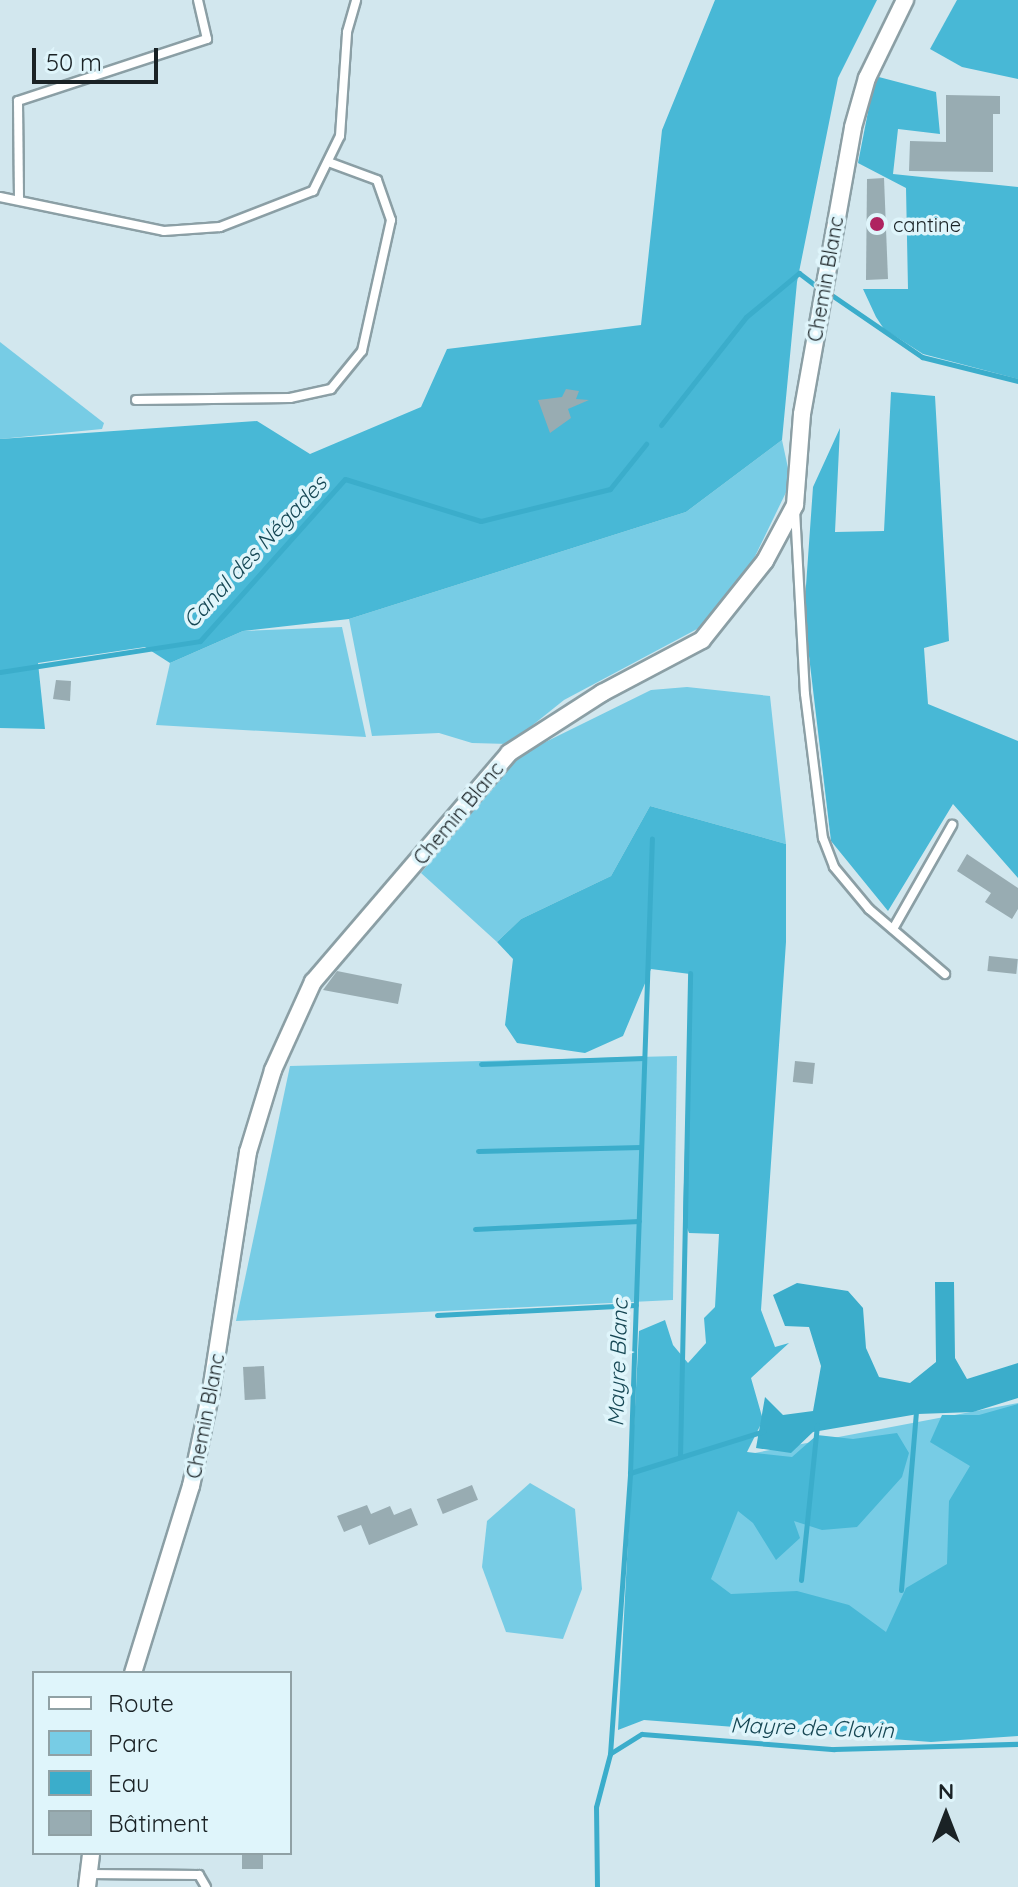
<!DOCTYPE html>
<meta charset="utf-8">
<style>
body{margin:0}
#map{position:relative;width:1018px;height:1887px;overflow:hidden;background:#d2e7ee;font-family:Quicksand,sans-serif}
div>[style]{position:absolute}
.green>*{inset:0;background:#77cce5}
.forest>*{inset:0;background:#48b8d6}
.water>*{inset:0;background:#3badcb}
.stream>*{height:5px;margin:-2.5px;padding:0 2.5px;transform-origin:2.5px;border-radius:2.5px;background:#3badcb}
.building>*{inset:0;background:#98acb2;transform-origin:0 0}
.roads{filter:drop-shadow(2px 0 #8b9fa5) drop-shadow(-2px 0 #8b9fa5) drop-shadow(0 2px #8b9fa5) drop-shadow(0 -2px #8b9fa5)}
.service>*{height:8px;margin:-4px;padding:0 4px;transform-origin:4px;border-radius:4px;background:#fff}
.minor>*{height:16px;margin:-8px;padding:0 8px;transform-origin:8px;border-radius:8px;background:#fff}
.dots>*{width:22px;height:22px;translate:-50% -50%;box-sizing:border-box;border:4px solid #dff5fb;border-radius:50%}
span{translate:-50% -50%;white-space:nowrap;text-align:center;line-height:1.15;-webkit-text-stroke:7px #dff5fb;paint-order:stroke}
.poi-label{font-size:20px;color:#1a2225}
.left{translate:0 -50%;text-align:left}
.street-label{font-size:20px;color:#1a2225}
.water-label{font-size:22px;color:#164754;font-style:italic}
.legend{position:absolute;left:32px;top:1671px;width:260px;height:184px;box-sizing:border-box;background:#dff5fb;border:2px solid #90a1a5;margin:0;padding:10px 14px;list-style:none;font-size:24px;color:#1a2225}
.legend li{display:flex;align-items:center;gap:16px;height:40px}
.legend b{width:40px;border:2px solid #90a1a5}
.north{position:absolute;left:906px;top:1775px;width:80px;height:80px;-webkit-text-stroke:6px #dff5fb;paint-order:stroke;rotate:0deg;font-size:22px;font-weight:700;line-height:32px;text-align:center;color:#1a2225}
.north::after{content:'';display:block;margin:auto;width:28px;height:36px;background:#1a2225;clip-path:polygon(50% 0,100% 100%,50% 72%,0 100%)}
.scale{position:absolute;left:32px;top:48px;width:126px;height:36px;box-sizing:border-box;border:4px solid #1a2225;border-top:0;padding-left:10px;font-size:24px;line-height:28px;white-space:nowrap;color:#1a2225;-webkit-text-stroke:6px #dff5fb;paint-order:stroke}
</style>
<div id="map">
<div class="green">
<div style="clip-path:polygon(0 342px,104px 423px,102px 429px,0 439px)"></div>
<div style="clip-path:polygon(782px 440px,791px 482px,745px 577px,699px 628px,564px 700px,509px 744px,472px 743px,439px 733px,372px 736px,349px 619px,686px 512px)"></div>
<div style="clip-path:polygon(342px 627px,366px 737px,156px 725px,170px 663px,243px 631px)"></div>
<div style="clip-path:polygon(687px 687px,770px 696px,786px 844px,650px 806px,611px 876px,521px 919px,497px 942px,421px 873px,517px 756px,651px 690px)"></div>
<div style="clip-path:polygon(677px 1056px,673px 1300px,236px 1321px,290px 1066px)"></div>
<div style="clip-path:polygon(1018px 1403px,1018px 1634px,807px 1675px,681px 1596px,702px 1463px)"></div>
<div style="clip-path:polygon(530px 1483px,575px 1509px,582px 1589px,563px 1639px,506px 1632px,482px 1567px,487px 1521px)"></div>
</div>
<div class="forest">
<div style="clip-path:polygon(715px 0,877px 0,838px 78px,797px 282px,782px 440px,686px 512px,349px 619px,243px 631px,170px 663px,145px 647px,38px 663px,45px 729px,0 728px,0 439px,257px 421px,310px 454px,421px 407px,447px 349px,641px 325px,662px 130px)"></div>
<div style="clip-path:polygon(957px 0,1018px 0,1018px 79px,962px 67px,930px 49px)"></div>
<div style="clip-path:polygon(875px 76px,936px 92px,940px 134px,898px 129px,893px 174px,1018px 187px,1018px 379px,923px 354px,884px 329px,876px 317px,863px 289px,908px 289px,906px 188px,858px 163px)"></div>
<div style="clip-path:polygon(891px 392px,935px 396px,949px 641px,924px 648px,928px 704px,1018px 741px,1018px 878px,953px 804px,888px 911px,831px 841px,804px 614px,813px 487px,840px 428px,835px 532px,884px 531px)"></div>
<div style="clip-path:polygon(650px 806px,786px 844px,786px 942px,761px 1310px,775px 1347px,789px 1343px,751px 1378px,763px 1420px,747px 1452px,792px 1457px,817px 1435px,853px 1439px,897px 1433px,909px 1453px,902px 1477px,857px 1527px,822px 1530px,794px 1521px,800px 1538px,776px 1560px,753px 1523px,738px 1511px,711px 1579px,731px 1594px,797px 1591px,849px 1605px,886px 1632px,906px 1588px,947px 1564px,949px 1501px,970px 1466px,930px 1442px,942px 1415px,979px 1415px,1018px 1404px,1018px 1736px,931px 1742px,644px 1720px,618px 1730px,639px 1331px,665px 1320px,673px 1345px,688px 1363px,706px 1343px,704px 1318px,715px 1307px,719px 1234px,689px 1233px,683px 1217px,690px 974px,651px 969px,623px 1036px,585px 1053px,517px 1043px,505px 1025px,513px 959px,497px 942px,521px 919px,611px 876px)"></div>
</div>
<div class="water">
<div style="clip-path:polygon(935px 1282px,954px 1282px,955px 1358px,967px 1379px,1018px 1363px,1018px 1398px,973px 1412px,918px 1414px,813px 1432px,791px 1453px,756px 1448px,765px 1397px,783px 1415px,813px 1411px,821px 1366px,809px 1327px,785px 1326px,773px 1295px,797px 1283px,848px 1291px,863px 1308px,866px 1348px,879px 1377px,910px 1383px,936px 1362px)"></div>
</div>
<div class="stream">
<div style="left:833px;top:296px;width:108px;rotate:34.4deg"></div>
<div style="left:922px;top:357px;width:99px;rotate:14deg"></div>
<div style="left:661px;top:425px;width:137px;rotate:-51.8deg"></div>
<div style="left:746px;top:317px;width:69px;rotate:-39.7deg"></div>
<div style="left:799px;top:273px;width:21px;rotate:37deg"></div>
<div style="left:0;top:672px;width:202px;rotate:-8.8deg"></div>
<div style="left:200px;top:641px;width:217px;rotate:-48.2deg"></div>
<div style="left:345px;top:479px;width:142px;rotate:17.2deg"></div>
<div style="left:481px;top:521px;width:133px;rotate:-13.9deg"></div>
<div style="left:610px;top:489px;width:58px;rotate:-51.3deg"></div>
<div style="left:481px;top:1064px;width:163px;rotate:-2.1deg"></div>
<div style="left:478px;top:1151px;width:163px;rotate:-1.4deg"></div>
<div style="left:475px;top:1229px;width:164px;rotate:-2.8deg"></div>
<div style="left:437px;top:1315px;width:199px;rotate:-2.9deg"></div>
<div style="left:680px;top:1457px;width:484px;rotate:-88.8deg"></div>
<div style="left:630px;top:1473px;width:140px;rotate:-17.4deg"></div>
<div style="left:801px;top:1580px;width:156px;rotate:-84.1deg"></div>
<div style="left:901px;top:1590px;width:179px;rotate:-85.2deg"></div>
<div style="left:611px;top:1753px;width:36px;rotate:-32deg"></div>
<div style="left:642px;top:1734px;width:193px;rotate:4.5deg"></div>
<div style="left:834px;top:1749px;width:184px;rotate:-1.6deg"></div>
<div style="left:597px;top:1887px;width:80px;rotate:-90.7deg"></div>
<div style="left:596px;top:1807px;width:55px;rotate:-75.2deg"></div>
<div style="left:610px;top:1754px;width:282px;rotate:-85.9deg"></div>
<div style="left:630px;top:1473px;width:635px;rotate:-88.02deg"></div>
</div>
<div class="building">
<div style="clip-path:polygon(946px 95px,1000px 96px,1000px 114px,993px 114px,993px 172px,909px 171px,910px 141px,946px 142px)"></div>
<div style="clip-path:polygon(884px 178px,888px 279px,866px 280px,867px 179px)"></div>
<div style="clip-path:polygon(566px 389px,579px 391px,576px 399px,589px 400px,568px 409px,571px 418px,550px 433px,538px 400px,562px 397px)"></div>
<div style="clip-path:polygon(56px 680px,71px 681px,70px 701px,53px 699px)"></div>
<div style="clip-path:polygon(967px 854px,1018px 888px,1018px 909px,1012px 919px,985px 902px,991px 893px,957px 871px)"></div>
<div style="left:989px;top:956px;width:29px;height:15px;rotate:6deg"></div>
<div style="clip-path:polygon(337px 971px,402px 984px,398px 1004px,323px 990px)"></div>
<div style="left:795px;top:1061px;width:20px;height:21px;rotate:6deg"></div>
<div style="left:264px;top:1366px;width:33px;height:21px;rotate:87deg"></div>
<div style="left:472px;top:1485px;width:16px;height:38px;rotate:68deg"></div>
<div style="clip-path:polygon(367px 1505px,371px 1514px,390px 1506px,394px 1515px,411px 1508px,418px 1525px,369px 1545px,361px 1525px,344px 1532px,337px 1516px)"></div>
<div style="left:242px;top:1853px;width:21px;height:16px"></div>
</div>
<div class="roads">
<div class="service">
<div style="left:0;top:197px;width:167px;rotate:11.7deg"></div>
<div style="left:164px;top:231px;width:56px;rotate:-4.1deg"></div>
<div style="left:220px;top:227px;width:100px;rotate:-21.2deg"></div>
<div style="left:313px;top:191px;width:61px;rotate:-63.9deg"></div>
<div style="left:340px;top:136px;width:104px;rotate:-86.1deg"></div>
<div style="left:347px;top:32px;width:33px;rotate:-74deg"></div>
<div style="left:19px;top:198px;width:97px;rotate:-90.6deg"></div>
<div style="left:18px;top:101px;width:199px;rotate:-18.2deg"></div>
<div style="left:207px;top:39px;width:40px;rotate:-103deg"></div>
<div style="left:136px;top:400px;width:154px;rotate:-0.7deg"></div>
<div style="left:290px;top:398px;width:42px;rotate:-12.4deg"></div>
<div style="left:331px;top:389px;width:49px;rotate:-50.8deg"></div>
<div style="left:362px;top:351px;width:134px;rotate:-77.5deg"></div>
<div style="left:391px;top:220px;width:42px;rotate:-109.3deg"></div>
<div style="left:377px;top:180px;width:52px;rotate:-159.8deg"></div>
<div style="left:795px;top:510px;width:184px;rotate:86.9deg"></div>
<div style="left:805px;top:694px;width:145px;rotate:82.9deg"></div>
<div style="left:823px;top:838px;width:31px;rotate:69deg"></div>
<div style="left:834px;top:867px;width:55px;rotate:50.2deg"></div>
<div style="left:869px;top:909px;width:100px;rotate:40.5deg"></div>
<div style="left:893px;top:929px;width:120px;rotate:-60.4deg"></div>
<div style="left:89px;top:1874px;width:110px;rotate:0.5deg"></div>
<div style="left:199px;top:1875px;width:14px;rotate:60deg"></div>
</div>
<div class="minor">
<div style="left:133px;top:1673px;width:196px;rotate:-72.8deg"></div>
<div style="left:191px;top:1486px;width:97px;rotate:-78.1deg"></div>
<div style="left:211px;top:1391px;width:242px;rotate:-81.2deg"></div>
<div style="left:248px;top:1152px;width:86px;rotate:-73deg"></div>
<div style="left:273px;top:1070px;width:97px;rotate:-65.6deg"></div>
<div style="left:313px;top:982px;width:301px;rotate:-49.4deg"></div>
<div style="left:509px;top:753px;width:111px;rotate:-32.8deg"></div>
<div style="left:602px;top:693px;width:113px;rotate:-27.9deg"></div>
<div style="left:702px;top:640px;width:101px;rotate:-51.4deg"></div>
<div style="left:765px;top:561px;width:64px;rotate:-61.8deg"></div>
<div style="left:795px;top:505px;width:91px;rotate:-85.6deg"></div>
<div style="left:802px;top:414px;width:291px;rotate:-79.9deg"></div>
<div style="left:853px;top:127px;width:51px;rotate:-74.1deg"></div>
<div style="left:867px;top:78px;width:87px;rotate:-64deg"></div>
<div style="left:87px;top:1887px;width:34px;rotate:-83deg"></div>
</div>
</div>
<div class="dots">
<div style="left:877px;top:224px;background:#af2360"></div>
</div>
<div class="poi-label">
<span class="left" style="left:893px;top:224px">cantine</span>
</div>
<div class="street-label">
<span style="left:825px;top:279px;rotate:-80deg">Chemin Blanc</span>
<span style="left:458px;top:813px;rotate:-50deg">Chemin Blanc</span>
<span style="left:205px;top:1416px;rotate:-79deg">Chemin Blanc</span>
</div>
<div class="water-label">
<span style="left:255px;top:552px;rotate:-47deg">Canal des Négades</span>
<span style="left:618px;top:1363px;rotate:-88deg">Mayre Blanc</span>
<span style="left:812px;top:1728px;rotate:2deg">Mayre de Clavin</span>
</div>
<ul class="legend">
<li><b style="height:10px;background:#fff"></b>Route</li>
<li><b style="height:22px;background:#77cce5"></b>Parc</li>
<li><b style="height:22px;background:#3badcb"></b>Eau</li>
<li><b style="height:22px;background:#98acb2"></b>Bâtiment</li>
</ul>
<div class="north">N</div>
<div class="scale">50 m</div>
</div>
